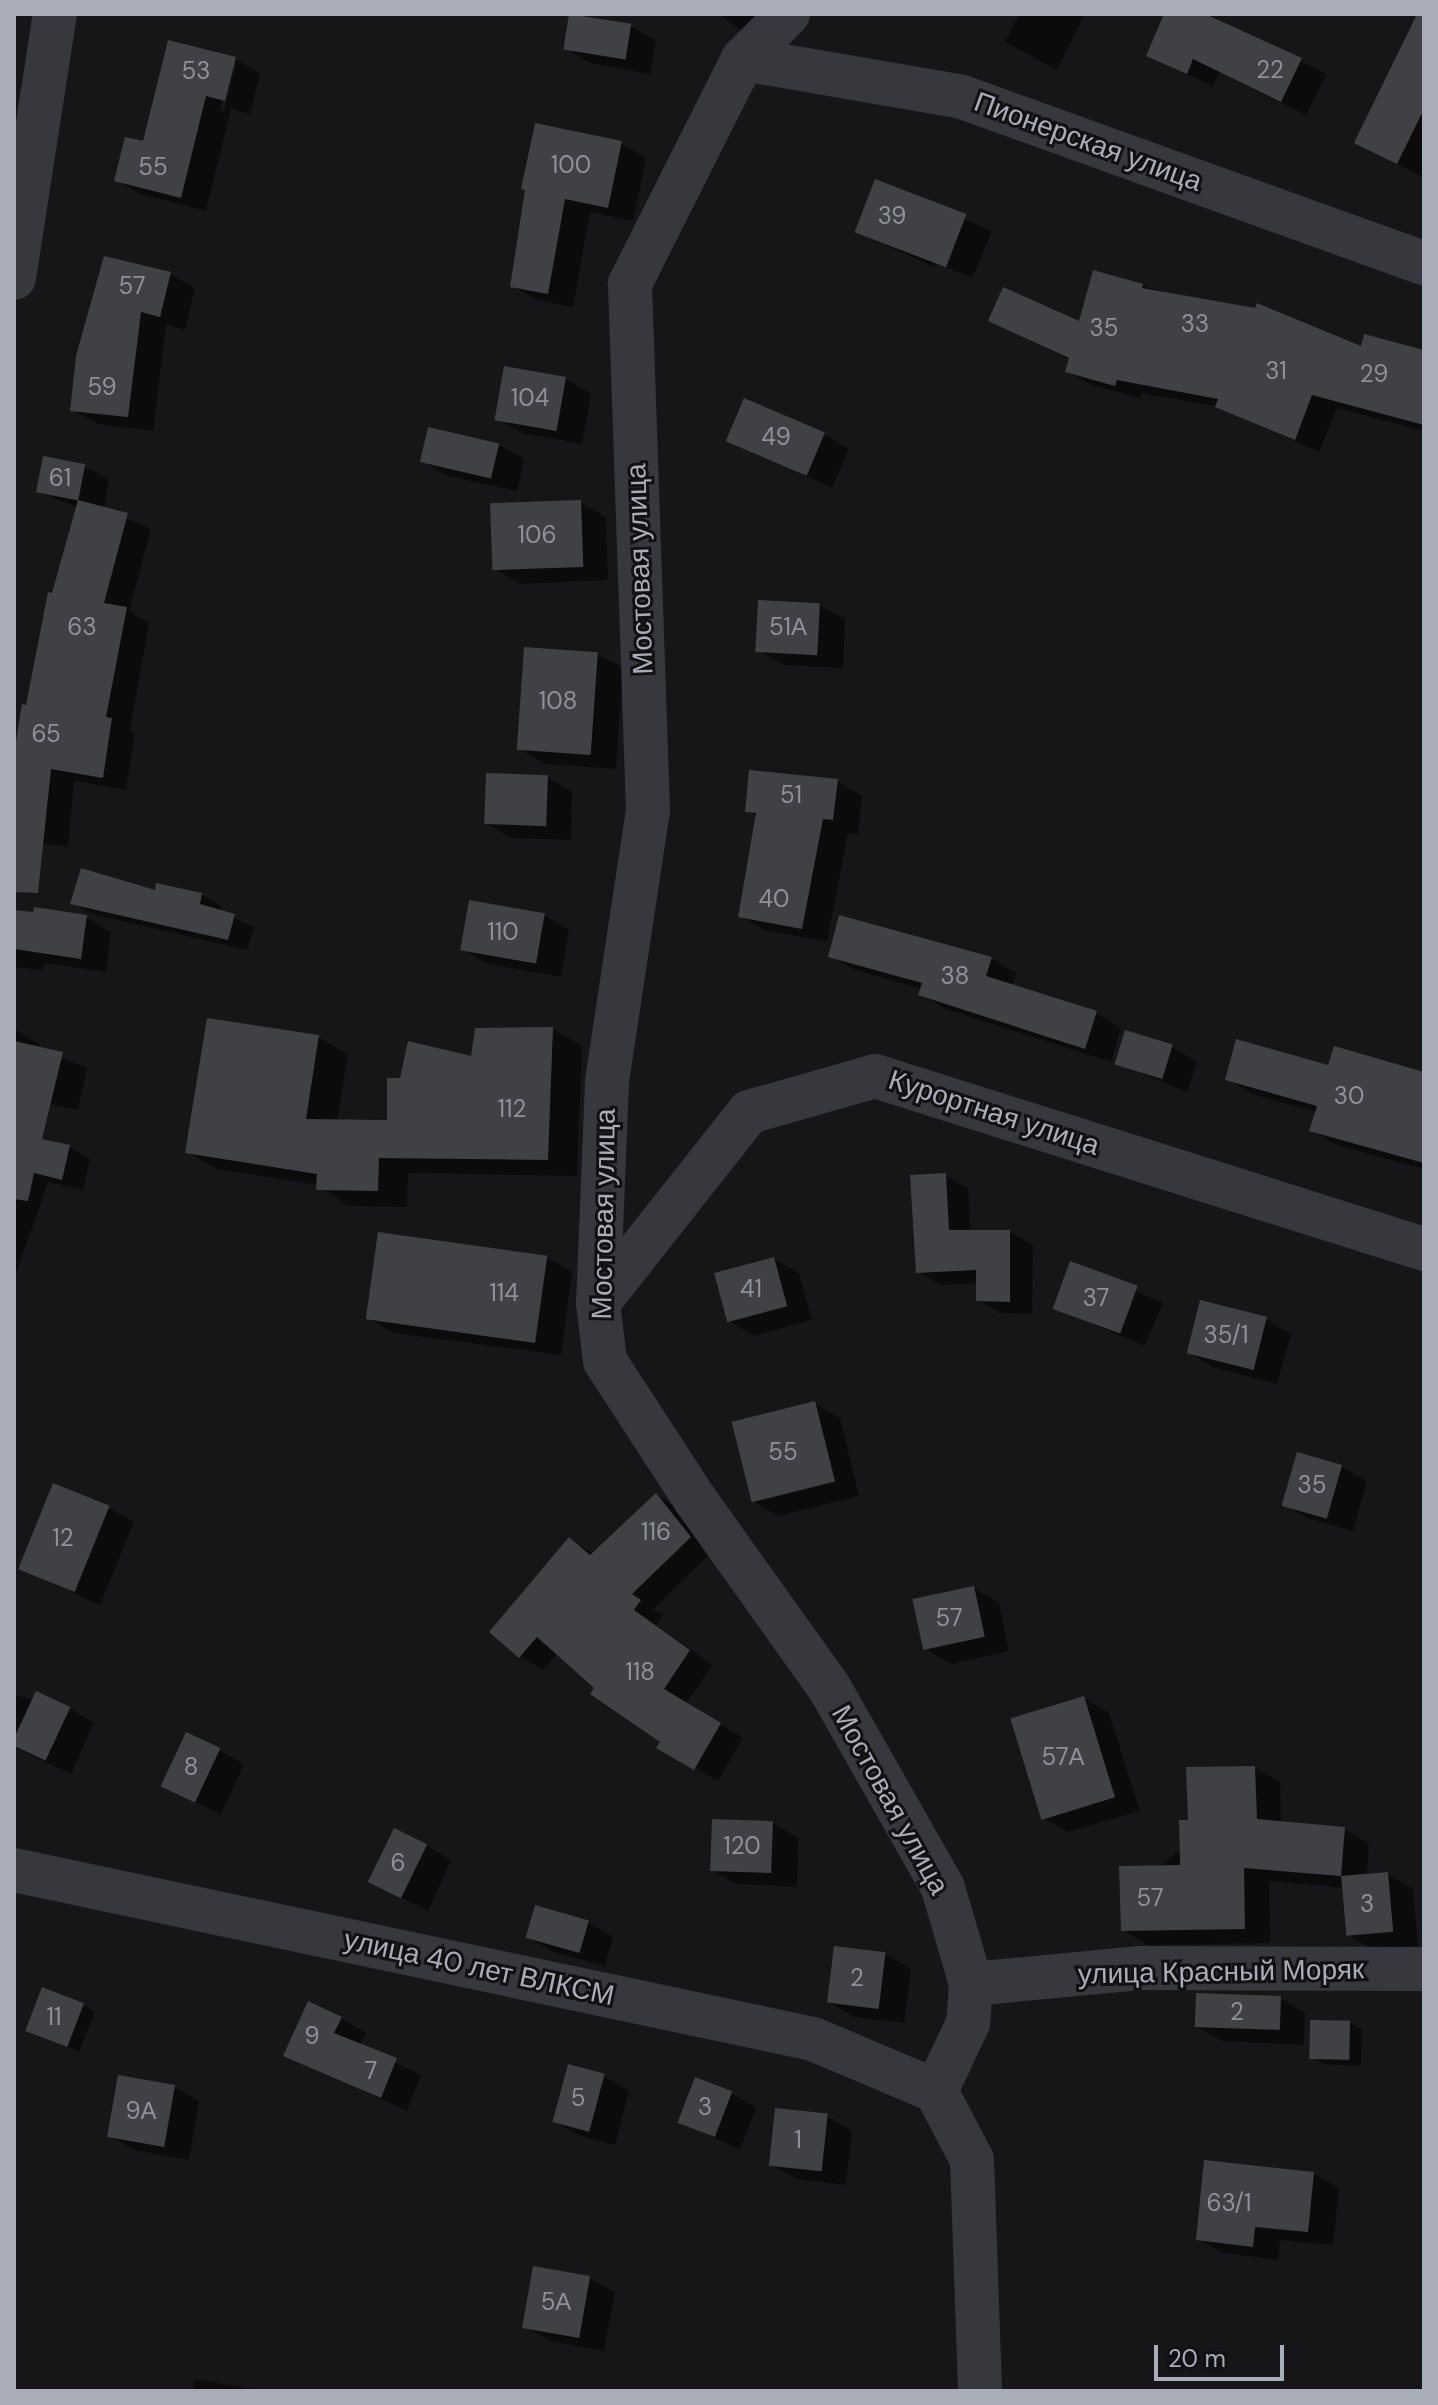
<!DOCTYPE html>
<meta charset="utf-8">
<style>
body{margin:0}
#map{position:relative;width:1438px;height:2405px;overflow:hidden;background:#161618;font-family:"DM Sans",sans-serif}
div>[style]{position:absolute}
.shadow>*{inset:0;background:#0007;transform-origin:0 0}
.building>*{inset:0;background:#404145;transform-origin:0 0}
.minor>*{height:44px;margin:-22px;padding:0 22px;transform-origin:22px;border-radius:22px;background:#37383d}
span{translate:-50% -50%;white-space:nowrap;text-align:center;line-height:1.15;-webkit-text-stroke:6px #111113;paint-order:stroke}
.number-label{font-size:24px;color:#8e929b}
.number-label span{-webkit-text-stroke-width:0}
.street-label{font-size:28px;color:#a8adb8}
.frame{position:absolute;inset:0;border:16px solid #a8adb8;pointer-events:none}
.scale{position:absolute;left:1154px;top:2345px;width:130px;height:36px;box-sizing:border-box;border:4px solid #a8adb8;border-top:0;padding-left:10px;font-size:24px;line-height:28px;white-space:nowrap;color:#a8adb8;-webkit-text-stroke:6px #111113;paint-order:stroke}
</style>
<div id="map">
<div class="shadow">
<div style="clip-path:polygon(718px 14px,770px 14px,749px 35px)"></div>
<div style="clip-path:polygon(1019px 14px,1085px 14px,1057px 70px,1005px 42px)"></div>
<div style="clip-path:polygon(1166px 14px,1199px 14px,1327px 74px,1306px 115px,1219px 72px,1213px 87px,1148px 55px)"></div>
<div style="clip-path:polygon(571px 15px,631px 26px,656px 41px,650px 74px,590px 63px,565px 48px)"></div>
<div style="clip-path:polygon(1424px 26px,1424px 174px,1423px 177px,1382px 156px)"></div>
<div style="clip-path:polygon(evenodd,235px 59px,260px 73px,250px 114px,231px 109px,206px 211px,141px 194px,116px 180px,145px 144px,235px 59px,232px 63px,236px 63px,224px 111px,220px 110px,232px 63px)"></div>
<div style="clip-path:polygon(621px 143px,646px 158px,633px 221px,590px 212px,573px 307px,537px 300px,512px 286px,527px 191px)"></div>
<div style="clip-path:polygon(877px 182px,992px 231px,972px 278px,936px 263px,934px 267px,857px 232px)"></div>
<div style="clip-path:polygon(170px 274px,195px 288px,185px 330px,166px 325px,153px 431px,98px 424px,72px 410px,78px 357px)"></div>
<div style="clip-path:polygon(1143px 286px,1362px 348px,1424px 352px,1424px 431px,1337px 408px,1319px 452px,1220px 407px,1141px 393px,1140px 398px,1092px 385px,1067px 371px,1070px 360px,991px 321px,1080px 324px)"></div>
<div style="clip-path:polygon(566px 379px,591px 394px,582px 444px,522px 433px,497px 419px)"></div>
<div style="clip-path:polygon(824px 434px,849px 449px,832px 488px,729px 440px)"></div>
<div style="clip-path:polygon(499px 445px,524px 459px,517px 491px,448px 476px,423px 461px)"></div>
<div style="clip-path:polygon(84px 466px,109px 480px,104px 509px,151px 529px,129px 611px,149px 623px,130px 730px,135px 734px,126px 790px,74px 781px,68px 847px,14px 841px,14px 769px,78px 508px,38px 491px)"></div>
<div style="clip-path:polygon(580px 502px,606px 517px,608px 580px,521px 584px,495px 569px)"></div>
<div style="clip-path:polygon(819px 605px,845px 619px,843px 668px,784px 665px,758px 651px)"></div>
<div style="clip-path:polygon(598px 654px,623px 668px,616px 769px,545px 764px,520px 749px)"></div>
<div style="clip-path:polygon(547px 777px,572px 792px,571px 840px,511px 838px,486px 823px)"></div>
<div style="clip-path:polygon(837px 781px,862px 796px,858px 834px,848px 833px,827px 942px,765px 930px,740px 916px,757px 817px,747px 811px)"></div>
<div style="clip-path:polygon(158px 886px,202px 895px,221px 906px,220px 912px,254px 927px,247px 950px,92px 914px,73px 903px,156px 893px)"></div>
<div style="clip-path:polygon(14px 911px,86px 917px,111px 932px,106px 972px,44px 963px,43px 970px,14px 967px)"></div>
<div style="clip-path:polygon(544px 915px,569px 930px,561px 977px,488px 964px,463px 949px)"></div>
<div style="clip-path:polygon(830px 956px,991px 958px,1016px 973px,1012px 986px,1096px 1013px,1121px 1028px,1111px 1062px,946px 1009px,920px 994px,922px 989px,856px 970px)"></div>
<div style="clip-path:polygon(14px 1029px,40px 1044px,39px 1049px,87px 1068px,78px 1110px,14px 1096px)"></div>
<div style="clip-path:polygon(553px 1029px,582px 1046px,577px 1176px,408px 1173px,407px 1207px,348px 1206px,318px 1185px,217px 1169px,187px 1152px,318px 1037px,348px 1054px,337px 1121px,389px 1123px,401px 1080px,473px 1058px,477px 1030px)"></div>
<div style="clip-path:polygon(1172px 1047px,1197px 1062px,1187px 1092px,1116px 1063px)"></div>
<div style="clip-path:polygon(1330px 1067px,1424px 1072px,1424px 1169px,1337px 1145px,1312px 1130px,1317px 1112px,1252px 1094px,1227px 1079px)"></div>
<div style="clip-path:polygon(14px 1144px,69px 1147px,90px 1159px,83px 1190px,48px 1182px,16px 1274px)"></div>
<div style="clip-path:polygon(945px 1175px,968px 1188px,971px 1232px,1010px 1232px,1033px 1245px,1032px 1314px,1000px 1313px,978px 1300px,978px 1283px,941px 1285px,918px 1272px)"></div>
<div style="clip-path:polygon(379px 1234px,547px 1257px,572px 1272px,561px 1355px,394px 1333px,368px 1318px)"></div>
<div style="clip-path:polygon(774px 1259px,799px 1273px,812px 1320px,754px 1336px,729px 1321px)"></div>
<div style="left:1072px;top:1264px;width:99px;height:47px;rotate:23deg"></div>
<div style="clip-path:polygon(1266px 1319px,1291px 1334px,1277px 1384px,1213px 1367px,1188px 1352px)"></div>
<div style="clip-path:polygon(814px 1403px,840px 1418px,859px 1496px,778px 1516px,753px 1501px)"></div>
<div style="clip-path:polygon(1341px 1466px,1367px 1481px,1353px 1531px,1310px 1519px,1285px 1505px)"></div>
<div style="clip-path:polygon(656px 1495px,679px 1508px,713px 1551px,653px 1609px,663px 1615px,656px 1625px,712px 1665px,686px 1704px,743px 1738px,718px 1781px,659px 1747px,662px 1742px,558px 1653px,543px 1670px,520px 1656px,570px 1540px,594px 1554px)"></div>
<div style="clip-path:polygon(109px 1508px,134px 1522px,100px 1605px,20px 1568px)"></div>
<div style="clip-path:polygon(974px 1588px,999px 1603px,1009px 1651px,951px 1664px,926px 1649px)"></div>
<div style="clip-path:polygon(14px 1695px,69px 1708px,94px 1723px,71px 1774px,14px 1747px)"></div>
<div style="clip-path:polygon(1084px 1698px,1109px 1713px,1140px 1811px,1068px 1832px,1043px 1818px)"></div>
<div style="clip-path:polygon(219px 1750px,244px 1764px,221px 1815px,164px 1786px)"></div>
<div style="clip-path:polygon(1255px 1768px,1280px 1782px,1281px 1823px,1344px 1829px,1369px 1844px,1367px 1876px,1388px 1874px,1413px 1889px,1418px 1946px,1373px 1950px,1348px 1935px,1344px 1888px,1269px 1881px,1270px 1943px,1148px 1945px,1123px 1930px,1160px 1867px,1182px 1848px,1190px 1822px)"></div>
<div style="clip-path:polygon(773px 1823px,798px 1838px,797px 1887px,737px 1884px,711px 1870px)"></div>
<div style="clip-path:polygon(426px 1845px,451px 1860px,428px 1911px,371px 1882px)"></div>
<div style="clip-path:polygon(588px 1922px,613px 1937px,605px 1966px,553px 1952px,528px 1937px)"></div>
<div style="clip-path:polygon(886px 1954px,911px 1969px,904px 2023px,854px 2017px,829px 2002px)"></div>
<div style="clip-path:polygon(1280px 1998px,1305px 2013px,1304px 2045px,1222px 2041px,1196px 2026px)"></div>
<div style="clip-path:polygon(83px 2005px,95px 2012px,79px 2052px,28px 2030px)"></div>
<div style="clip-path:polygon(341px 2018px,366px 2033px,360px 2046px,421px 2075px,407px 2111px,286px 2055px)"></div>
<div style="clip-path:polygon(1350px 2023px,1362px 2030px,1361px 2066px,1324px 2064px,1311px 2057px)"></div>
<div style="clip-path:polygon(604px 2076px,629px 2091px,615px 2145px,580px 2136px,554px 2121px)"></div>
<div style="clip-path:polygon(174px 2087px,199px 2101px,189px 2160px,135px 2150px,110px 2136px)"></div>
<div style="clip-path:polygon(731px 2093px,756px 2108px,740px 2150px,680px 2122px)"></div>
<div style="clip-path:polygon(827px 2116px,852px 2131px,846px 2185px,796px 2179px,771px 2165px)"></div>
<div style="clip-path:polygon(1314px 2174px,1339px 2188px,1333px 2245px,1280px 2240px,1278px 2260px,1223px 2253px,1198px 2239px)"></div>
<div style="clip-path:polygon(589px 2278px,615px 2292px,604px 2351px,551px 2341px,525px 2327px)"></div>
<div style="clip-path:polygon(195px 2379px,262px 2391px,193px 2391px)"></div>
</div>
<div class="building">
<div style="left:569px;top:14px;width:63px;height:36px;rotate:9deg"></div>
<div style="clip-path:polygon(1164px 14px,1205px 14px,1302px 58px,1281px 102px,1193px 59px,1187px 74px,1146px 56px)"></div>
<div style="clip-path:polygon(1417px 14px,1424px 14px,1424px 109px,1397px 164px,1354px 143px)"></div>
<div style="clip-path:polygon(168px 40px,236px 57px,225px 101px,206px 96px,181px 198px,114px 181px,125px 137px,143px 141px)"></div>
<div style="clip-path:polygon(535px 123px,622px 141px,608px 208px,565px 199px,548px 294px,510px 287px,525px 190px,521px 189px)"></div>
<div style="left:875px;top:179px;width:98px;height:57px;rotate:21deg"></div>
<div style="clip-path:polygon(104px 256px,171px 272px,160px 317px,141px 312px,128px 417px,70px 411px,76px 356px)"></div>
<div style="clip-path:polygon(1093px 270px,1143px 284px,1142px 288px,1255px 308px,1257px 303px,1361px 346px,1364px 334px,1424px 350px,1424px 425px,1312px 395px,1295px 440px,1215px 407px,1218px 399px,1117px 380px,1115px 386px,1065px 372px,1069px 358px,988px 321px,1003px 287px,1079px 321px)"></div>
<div style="left:504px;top:366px;width:63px;height:55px;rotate:10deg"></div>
<div style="left:744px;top:398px;width:88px;height:47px;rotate:23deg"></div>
<div style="left:428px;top:427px;width:73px;height:36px;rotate:13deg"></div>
<div style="left:43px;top:456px;width:43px;height:37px;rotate:11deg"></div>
<div style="clip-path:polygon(78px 500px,128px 513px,104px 603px,127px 607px,106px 717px,112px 718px,103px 778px,51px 769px,38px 893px,14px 892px,14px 754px,22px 704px,26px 705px,48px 592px,52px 593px)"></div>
<div style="left:581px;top:500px;width:67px;height:91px;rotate:88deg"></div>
<div style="left:758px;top:600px;width:62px;height:52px;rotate:3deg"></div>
<div style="left:524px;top:647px;width:74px;height:103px;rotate:4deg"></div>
<div style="clip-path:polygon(749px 770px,838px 779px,833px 820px,823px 819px,802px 929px,738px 917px,756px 813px,745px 812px)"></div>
<div style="left:486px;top:773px;width:62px;height:51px;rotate:2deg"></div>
<div style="clip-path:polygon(81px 868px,155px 890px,156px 883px,202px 893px,200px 904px,235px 914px,228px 940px,70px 904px)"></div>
<div style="left:469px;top:900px;width:77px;height:51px;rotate:10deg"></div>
<div style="clip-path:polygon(34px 907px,87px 915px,81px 959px,14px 949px,14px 910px,33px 912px)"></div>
<div style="clip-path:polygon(839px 915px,992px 957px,986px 976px,1097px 1011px,1085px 1049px,918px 995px,922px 983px,828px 957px)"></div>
<div style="clip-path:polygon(207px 1018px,319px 1035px,306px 1119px,387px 1120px,387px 1078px,400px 1078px,408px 1041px,471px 1056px,475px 1028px,553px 1027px,548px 1160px,379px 1158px,378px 1191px,316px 1190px,317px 1174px,185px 1153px)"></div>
<div style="left:1125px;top:1030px;width:50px;height:36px;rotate:17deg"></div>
<div style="clip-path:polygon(1236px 1039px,1328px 1065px,1334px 1046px,1424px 1072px,1424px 1163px,1309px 1131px,1317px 1106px,1225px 1080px)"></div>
<div style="clip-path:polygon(14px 1041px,63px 1052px,42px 1139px,70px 1145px,62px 1180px,34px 1173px,28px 1201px,14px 1199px)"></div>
<div style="clip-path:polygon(946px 1173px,949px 1230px,1010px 1230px,1010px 1302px,976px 1301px,976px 1270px,916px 1273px,910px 1175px)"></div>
<div style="left:378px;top:1232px;width:171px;height:88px;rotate:8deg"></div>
<div style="left:774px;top:1257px;width:51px;height:62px;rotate:75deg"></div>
<div style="left:1070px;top:1261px;width:72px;height:51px;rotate:20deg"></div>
<div style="left:1200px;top:1300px;width:69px;height:55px;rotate:14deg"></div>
<div style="left:815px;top:1401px;width:83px;height:86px;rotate:76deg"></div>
<div style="left:1297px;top:1452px;width:47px;height:56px;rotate:16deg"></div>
<div style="left:53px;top:1483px;width:61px;height:93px;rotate:22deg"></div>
<div style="clip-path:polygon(656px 1493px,691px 1537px,632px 1594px,641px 1600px,634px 1610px,690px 1650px,664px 1689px,721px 1723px,694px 1770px,656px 1748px,660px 1742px,590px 1694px,594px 1688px,537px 1637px,519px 1658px,489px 1632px,569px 1537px,590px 1555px)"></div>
<div style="left:974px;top:1586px;width:52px;height:63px;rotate:78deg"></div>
<div style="left:36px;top:1691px;width:38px;height:59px;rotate:25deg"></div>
<div style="left:1084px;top:1696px;width:106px;height:77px;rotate:73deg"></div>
<div style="left:186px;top:1732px;width:38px;height:60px;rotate:25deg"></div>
<div style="clip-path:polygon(1255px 1766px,1257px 1819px,1345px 1827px,1341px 1876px,1244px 1868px,1245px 1929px,1121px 1931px,1119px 1866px,1180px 1865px,1179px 1820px,1188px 1820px,1186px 1767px)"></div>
<div style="left:712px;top:1819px;width:61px;height:52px;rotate:2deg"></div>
<div style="left:394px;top:1828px;width:37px;height:60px;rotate:26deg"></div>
<div style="left:1388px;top:1872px;width:60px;height:47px;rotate:85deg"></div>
<div style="left:535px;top:1905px;width:56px;height:34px;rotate:16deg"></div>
<div style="left:834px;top:1946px;width:52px;height:57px;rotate:7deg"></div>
<div style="left:42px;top:1987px;width:45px;height:47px;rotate:21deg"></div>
<div style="left:1196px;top:1993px;width:85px;height:34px;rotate:2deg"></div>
<div style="clip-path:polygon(308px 2001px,342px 2017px,334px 2033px,397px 2058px,381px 2098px,283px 2056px)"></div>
<div style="left:1310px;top:2020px;width:40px;height:39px;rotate:1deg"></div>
<div style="left:568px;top:2064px;width:38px;height:60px;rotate:15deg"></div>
<div style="left:118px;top:2075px;width:58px;height:63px;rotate:10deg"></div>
<div style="left:695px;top:2077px;width:40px;height:49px;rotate:21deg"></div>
<div style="left:775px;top:2108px;width:53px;height:58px;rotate:6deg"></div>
<div style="clip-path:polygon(1204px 2160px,1314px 2172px,1308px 2232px,1255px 2227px,1253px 2247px,1196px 2240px)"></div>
<div style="left:533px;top:2266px;width:58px;height:63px;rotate:10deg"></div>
</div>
<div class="minor">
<div style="left:788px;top:14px;width:64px;rotate:135deg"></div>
<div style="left:743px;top:59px;width:252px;rotate:116.7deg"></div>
<div style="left:630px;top:284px;width:526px;rotate:88.04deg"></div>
<div style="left:648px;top:810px;width:275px;rotate:98.6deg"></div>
<div style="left:607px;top:1082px;width:221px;rotate:92.3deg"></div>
<div style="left:598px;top:1303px;width:58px;rotate:83.1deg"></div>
<div style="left:605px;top:1361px;width:163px;rotate:57deg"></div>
<div style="left:694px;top:1498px;width:232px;rotate:54.5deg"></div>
<div style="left:829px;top:1687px;width:231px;rotate:60.4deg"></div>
<div style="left:943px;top:1888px;width:100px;rotate:73.7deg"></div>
<div style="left:971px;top:1984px;width:39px;rotate:94deg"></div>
<div style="left:968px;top:2023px;width:75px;rotate:115.2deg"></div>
<div style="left:743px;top:59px;width:222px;rotate:9.8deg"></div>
<div style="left:962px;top:97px;width:491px;rotate:19.8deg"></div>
<div style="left:14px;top:278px;width:267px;rotate:-81.2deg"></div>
<div style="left:598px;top:1303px;width:243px;rotate:-51.7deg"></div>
<div style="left:749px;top:1112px;width:131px;rotate:-15.9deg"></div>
<div style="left:875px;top:1076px;width:576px;rotate:17.49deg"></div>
<div style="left:14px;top:1870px;width:817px;rotate:11.94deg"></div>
<div style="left:813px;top:2039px;width:134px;rotate:22.9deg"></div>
<div style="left:971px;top:1984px;width:170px;rotate:-5.4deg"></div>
<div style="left:1140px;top:1968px;width:284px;rotate:0.2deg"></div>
<div style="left:936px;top:2091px;width:78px;rotate:62.4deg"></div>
<div style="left:972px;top:2160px;width:231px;rotate:88deg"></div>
</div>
<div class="number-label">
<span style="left:1270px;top:70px">22</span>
<span style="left:196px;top:71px">53</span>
<span style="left:571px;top:165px">100</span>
<span style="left:153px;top:167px">55</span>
<span style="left:892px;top:216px">39</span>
<span style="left:132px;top:286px">57</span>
<span style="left:1195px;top:324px">33</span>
<span style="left:1104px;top:328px">35</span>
<span style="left:1276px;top:371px">31</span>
<span style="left:1374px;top:374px">29</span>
<span style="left:102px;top:387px">59</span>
<span style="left:530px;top:398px">104</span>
<span style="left:776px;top:437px">49</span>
<span style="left:60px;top:478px">61</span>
<span style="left:537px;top:535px">106</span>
<span style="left:82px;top:627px">63</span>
<span style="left:788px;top:627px">51А</span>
<span style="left:558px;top:701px">108</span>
<span style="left:46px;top:734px">65</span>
<span style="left:791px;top:795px">51</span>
<span style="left:774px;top:899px">40</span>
<span style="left:503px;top:932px">110</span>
<span style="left:955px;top:976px">38</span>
<span style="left:1349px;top:1096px">30</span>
<span style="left:512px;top:1109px">112</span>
<span style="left:751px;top:1289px">41</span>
<span style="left:504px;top:1293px">114</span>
<span style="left:1096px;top:1298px">37</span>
<span style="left:1226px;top:1335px">35/1</span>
<span style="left:783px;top:1452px">55</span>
<span style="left:1312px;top:1485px">35</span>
<span style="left:656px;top:1532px">116</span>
<span style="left:63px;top:1538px">12</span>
<span style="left:949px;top:1618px">57</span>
<span style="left:640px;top:1672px">118</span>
<span style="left:1063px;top:1757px">57А</span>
<span style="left:191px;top:1767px">8</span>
<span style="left:742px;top:1846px">120</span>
<span style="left:398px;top:1863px">6</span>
<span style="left:1150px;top:1898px">57</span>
<span style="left:1367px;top:1904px">3</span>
<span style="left:857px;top:1978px">2</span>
<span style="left:1237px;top:2012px">2</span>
<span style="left:54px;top:2017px">11</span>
<span style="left:312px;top:2036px">9</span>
<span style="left:371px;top:2071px">7</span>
<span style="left:578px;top:2098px">5</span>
<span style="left:705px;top:2107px">3</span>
<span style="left:141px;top:2111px">9А</span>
<span style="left:798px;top:2140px">1</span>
<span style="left:1229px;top:2203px">63/1</span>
<span style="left:556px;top:2302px">5А</span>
</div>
<div class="street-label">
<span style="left:1088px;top:142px;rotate:20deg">Пионерская улица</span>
<span style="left:640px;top:569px;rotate:-92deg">Мостовая улица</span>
<span style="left:994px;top:1113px;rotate:18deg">Курортная улица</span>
<span style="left:604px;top:1214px;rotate:-89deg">Мостовая улица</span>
<span style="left:890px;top:1800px;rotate:61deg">Мостовая улица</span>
<span style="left:479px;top:1968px;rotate:12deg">улица 40 лет ВЛКСМ</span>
<span style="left:1221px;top:1972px;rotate:-1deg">улица Красный Моряк</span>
</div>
<div class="frame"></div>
<div class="scale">20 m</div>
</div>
